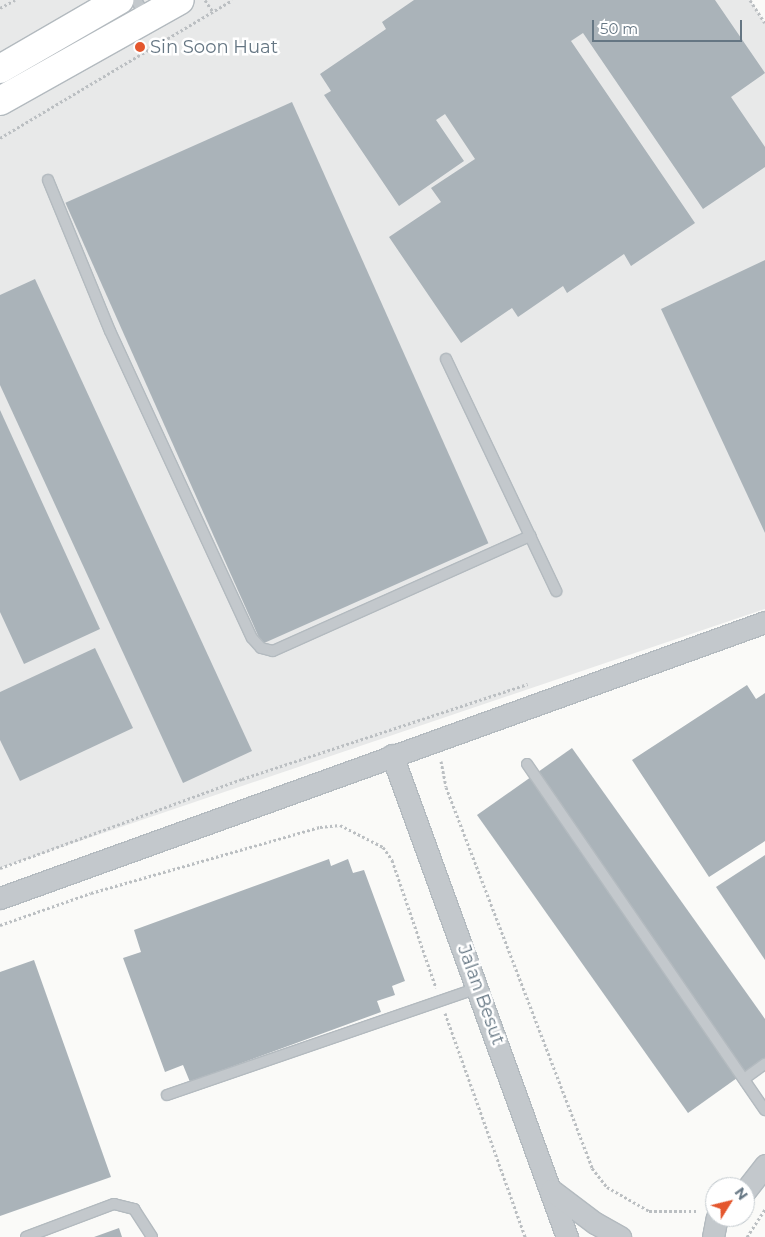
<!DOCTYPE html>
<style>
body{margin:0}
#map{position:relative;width:765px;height:1237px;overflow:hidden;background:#fafaf8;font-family:Montserrat,sans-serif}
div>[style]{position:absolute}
.built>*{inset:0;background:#e8e9e9}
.building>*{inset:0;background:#aab3b9;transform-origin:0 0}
.path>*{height:3px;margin-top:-1.5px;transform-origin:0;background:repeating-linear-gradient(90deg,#bbbfc2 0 2.5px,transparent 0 5px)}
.roads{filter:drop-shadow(1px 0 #b3babf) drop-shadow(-1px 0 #b3babf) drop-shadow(0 1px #b3babf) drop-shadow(0 -1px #b3babf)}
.lane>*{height:10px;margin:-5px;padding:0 5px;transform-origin:5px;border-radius:5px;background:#c3c8cc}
.street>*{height:21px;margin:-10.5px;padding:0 10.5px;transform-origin:10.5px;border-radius:10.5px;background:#c3c8cc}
.secondary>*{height:28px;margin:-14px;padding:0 14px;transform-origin:14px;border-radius:14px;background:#fff}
.dots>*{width:14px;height:14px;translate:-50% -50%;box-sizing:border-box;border:2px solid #fff;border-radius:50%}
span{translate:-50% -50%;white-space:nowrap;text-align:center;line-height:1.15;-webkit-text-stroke:5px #fff;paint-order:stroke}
.poi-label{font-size:18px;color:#657683}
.left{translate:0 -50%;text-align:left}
.street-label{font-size:18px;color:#657683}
.north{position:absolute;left:705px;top:1177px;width:50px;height:50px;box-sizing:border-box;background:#fff;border:1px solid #c1c8cd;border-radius:50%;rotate:54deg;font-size:14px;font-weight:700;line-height:20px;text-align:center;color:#657683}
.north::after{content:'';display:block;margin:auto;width:18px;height:22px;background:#e4572e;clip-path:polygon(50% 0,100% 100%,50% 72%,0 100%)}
.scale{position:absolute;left:592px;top:20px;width:150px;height:22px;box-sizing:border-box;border:2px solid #657683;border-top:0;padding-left:6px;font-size:15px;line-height:18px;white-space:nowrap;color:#657683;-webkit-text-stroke:4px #fff;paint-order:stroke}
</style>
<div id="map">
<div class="built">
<div style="clip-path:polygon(0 0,750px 0,765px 23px,765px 609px,0 868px)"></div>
</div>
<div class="building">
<div style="clip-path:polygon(414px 0,715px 0,765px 73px,731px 97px,765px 147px,765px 167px,703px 209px,583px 33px,571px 41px,695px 223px,631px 266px,624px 254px,567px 293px,563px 286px,518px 317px,512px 308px,461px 343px,389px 237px,441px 202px,431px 188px,475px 159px,445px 114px,436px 120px,464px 161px,399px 206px,324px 95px,331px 91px,320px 74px,386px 29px,382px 22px)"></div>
<div style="left:292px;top:102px;width:483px;height:248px;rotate:66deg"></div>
<div style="clip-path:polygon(765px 260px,765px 533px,661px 309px)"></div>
<div style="clip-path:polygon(35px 279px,252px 751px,183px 783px,0 385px,0 295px)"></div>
<div style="clip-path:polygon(0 410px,100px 629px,24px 664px,0 612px)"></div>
<div style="clip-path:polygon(95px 648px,133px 728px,20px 781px,0 740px,0 692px)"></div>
<div style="clip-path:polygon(747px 685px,756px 699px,765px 693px,765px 841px,709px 877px,632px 760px)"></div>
<div style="clip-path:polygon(572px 748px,765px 1019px,765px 1058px,688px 1113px,477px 815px)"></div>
<div style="clip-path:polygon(765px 855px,765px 960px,716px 887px)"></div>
<div style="clip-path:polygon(329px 859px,331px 866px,348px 859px,353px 873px,364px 870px,405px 981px,392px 986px,395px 995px,377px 1001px,381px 1012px,190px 1082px,183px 1065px,165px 1072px,123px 958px,141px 952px,134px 930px)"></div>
<div style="clip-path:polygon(34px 960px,111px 1177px,0 1216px,0 972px)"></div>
<div style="clip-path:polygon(119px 1228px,122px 1237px,94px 1237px)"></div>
</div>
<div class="path">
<div style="left:205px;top:0;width:14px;rotate:56deg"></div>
<div style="left:750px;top:0;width:27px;rotate:57deg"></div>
<div style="left:0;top:8px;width:17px;rotate:-28deg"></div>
<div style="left:0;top:138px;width:270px;rotate:-30.7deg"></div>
<div style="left:441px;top:761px;width:26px;rotate:79deg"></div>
<div style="left:446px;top:787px;width:408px;rotate:69deg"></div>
<div style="left:592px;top:1168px;width:24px;rotate:52deg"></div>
<div style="left:607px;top:1187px;width:48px;rotate:29.7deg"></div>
<div style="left:649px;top:1211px;width:50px"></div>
<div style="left:0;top:868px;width:258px;rotate:-20.2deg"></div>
<div style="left:242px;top:779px;width:301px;rotate:-18.4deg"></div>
<div style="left:0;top:925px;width:96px;rotate:-19.4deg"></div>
<div style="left:91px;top:893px;width:238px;rotate:-16.1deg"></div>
<div style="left:320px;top:827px;width:20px;rotate:-6deg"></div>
<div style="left:340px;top:825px;width:48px;rotate:27.1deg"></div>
<div style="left:383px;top:847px;width:16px;rotate:55deg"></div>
<div style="left:392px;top:860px;width:135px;rotate:71deg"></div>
<div style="left:445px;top:1013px;width:238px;rotate:70.3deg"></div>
<div style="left:747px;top:1237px;width:33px;rotate:-57deg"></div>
</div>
<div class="roads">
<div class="lane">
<div style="left:136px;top:0;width:21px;rotate:59deg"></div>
<div style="left:48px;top:180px;width:163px;rotate:67.7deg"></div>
<div style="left:110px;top:331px;width:338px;rotate:65.2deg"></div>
<div style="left:252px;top:638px;width:13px;rotate:48deg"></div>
<div style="left:261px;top:648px;width:12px;rotate:14deg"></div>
<div style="left:273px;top:651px;width:282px;rotate:-24.1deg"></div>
<div style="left:446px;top:359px;width:257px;rotate:64.6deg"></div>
<div style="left:527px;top:764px;width:420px;rotate:55.5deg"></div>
<div style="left:744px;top:1079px;width:26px;rotate:-36deg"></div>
<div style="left:167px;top:1095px;width:329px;rotate:-19deg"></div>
<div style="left:26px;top:1237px;width:94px;rotate:-20.6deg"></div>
<div style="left:114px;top:1204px;width:21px;rotate:14deg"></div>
<div style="left:134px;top:1209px;width:33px;rotate:57deg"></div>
</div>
<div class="street">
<div style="left:392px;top:755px;width:513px;rotate:70.05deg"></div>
<div style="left:0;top:898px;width:813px;rotate:-19.84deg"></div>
<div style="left:551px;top:1190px;width:55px;rotate:36.9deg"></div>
<div style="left:595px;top:1223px;width:29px;rotate:29deg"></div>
<div style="left:745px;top:1191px;width:33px;rotate:-52deg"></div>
<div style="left:713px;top:1237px;width:20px;rotate:-79deg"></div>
</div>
<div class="secondary">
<div style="left:0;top:69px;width:138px;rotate:-30.1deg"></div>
<div style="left:0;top:101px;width:206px;rotate:-29.3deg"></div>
</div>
</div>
<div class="dots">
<div style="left:140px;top:47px;background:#e4572e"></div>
</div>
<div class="poi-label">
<span class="left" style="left:150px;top:47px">Sin Soon Huat</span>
</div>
<div class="street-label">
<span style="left:481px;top:995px;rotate:70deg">Jalan Besut</span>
</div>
<div class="north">N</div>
<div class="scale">50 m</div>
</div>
